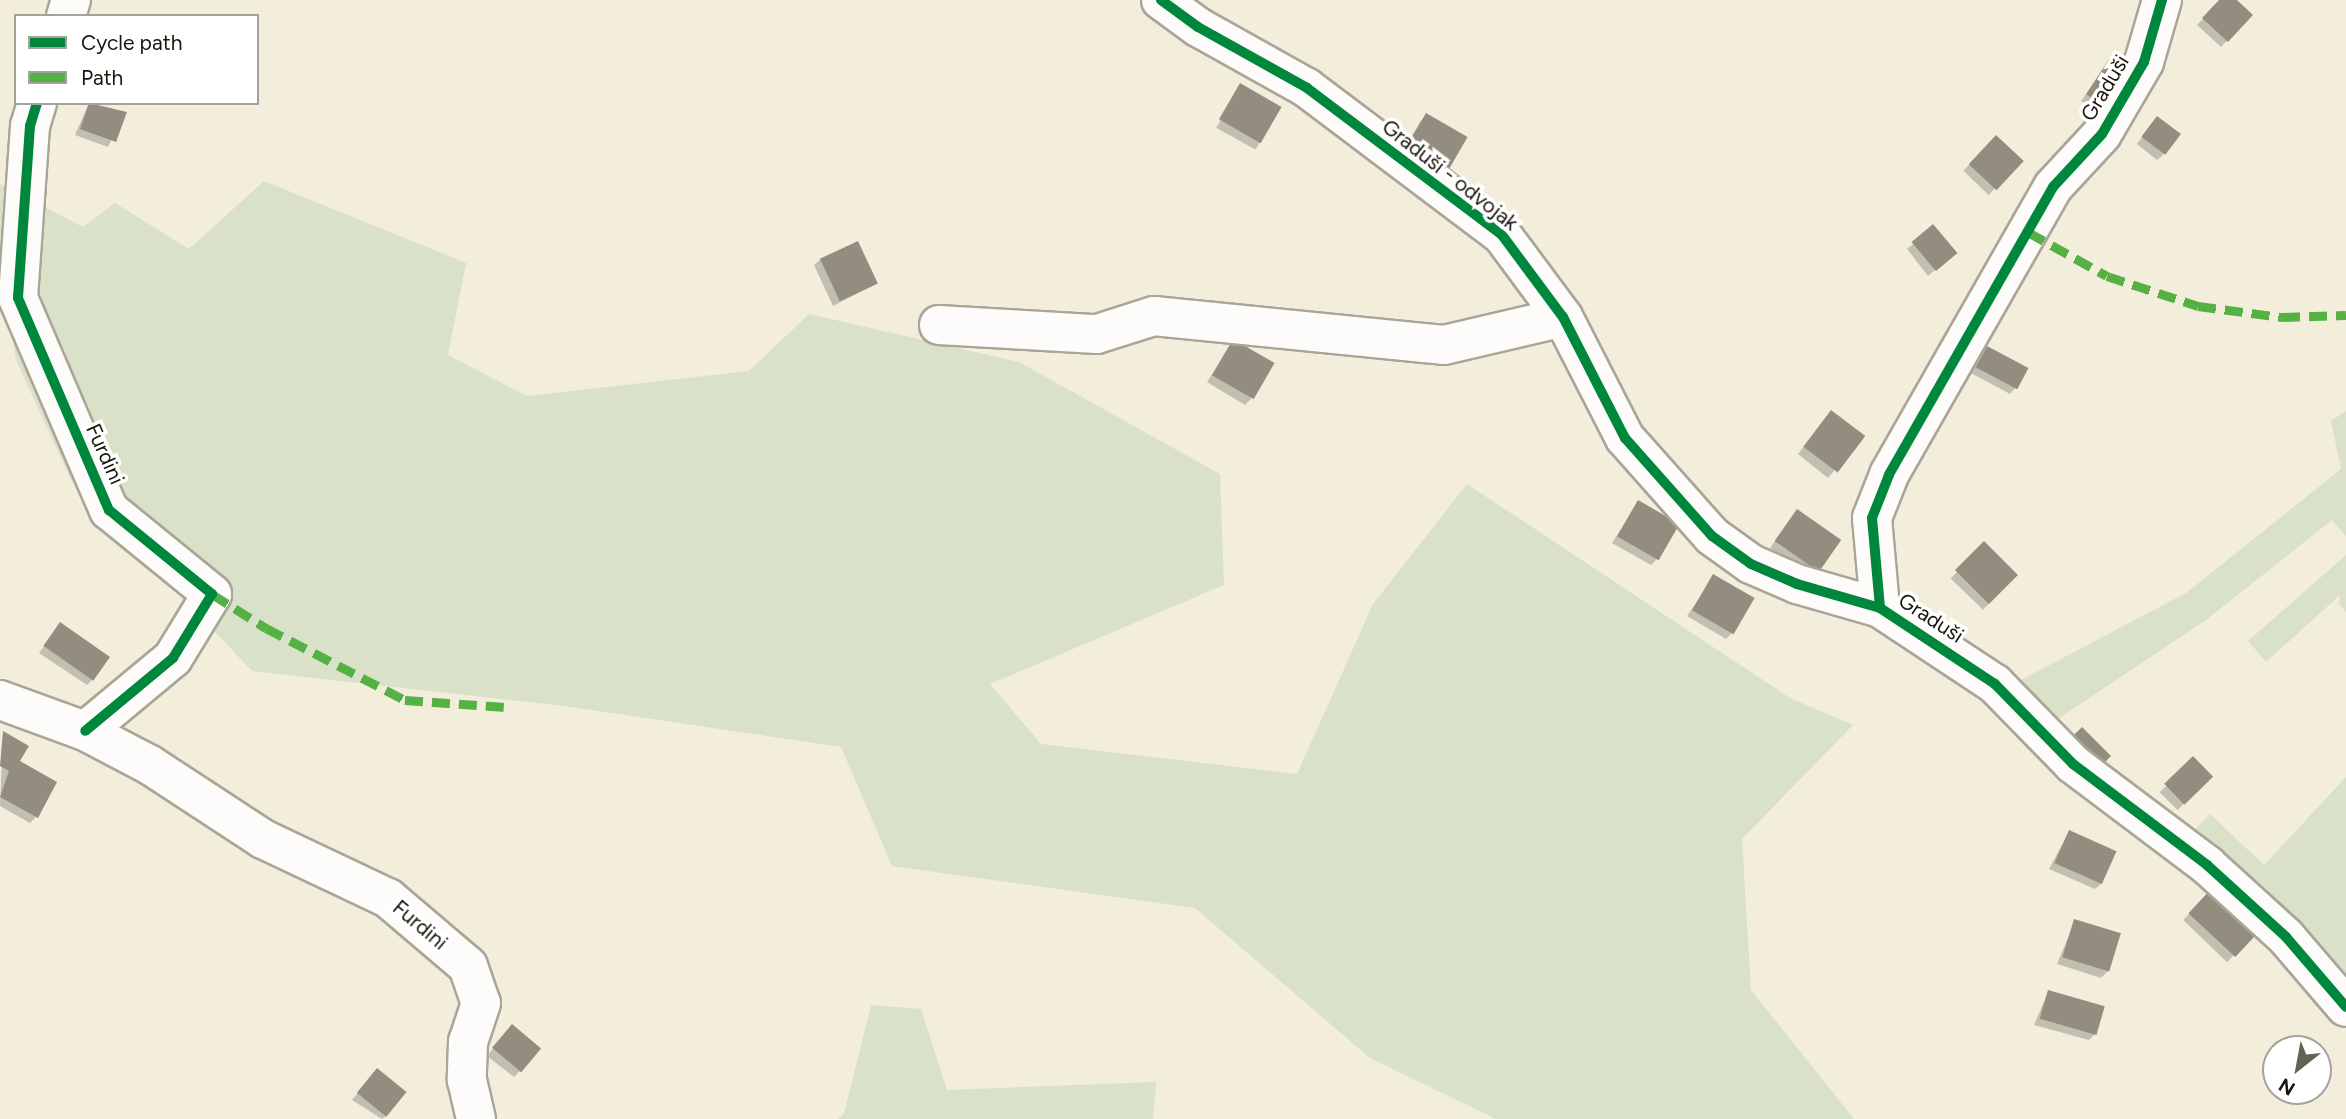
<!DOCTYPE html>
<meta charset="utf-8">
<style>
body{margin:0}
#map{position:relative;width:2346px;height:1119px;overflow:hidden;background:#f3eedc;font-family:Figtree,sans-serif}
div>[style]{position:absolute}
.green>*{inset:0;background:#d9e1c8}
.shadow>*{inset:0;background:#0003;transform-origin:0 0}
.building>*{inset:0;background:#938d80;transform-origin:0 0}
.roads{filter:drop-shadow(2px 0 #a9a698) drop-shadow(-2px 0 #a9a698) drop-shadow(0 2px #a9a698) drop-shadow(0 -2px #a9a698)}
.minor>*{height:38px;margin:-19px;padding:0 19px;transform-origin:19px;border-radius:19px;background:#fdfcfa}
.quiet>*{height:9px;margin-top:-4.5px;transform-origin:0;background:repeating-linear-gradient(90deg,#55b144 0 18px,transparent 0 27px)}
.cycleway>*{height:10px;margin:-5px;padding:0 5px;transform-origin:5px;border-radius:5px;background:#00873e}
span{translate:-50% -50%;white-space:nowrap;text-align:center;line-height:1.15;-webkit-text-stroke:7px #fff;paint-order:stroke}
.street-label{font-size:21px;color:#19160b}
.legend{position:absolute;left:14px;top:14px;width:245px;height:91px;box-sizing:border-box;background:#fff;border:2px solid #a3a29d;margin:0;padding:9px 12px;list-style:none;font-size:21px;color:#19160b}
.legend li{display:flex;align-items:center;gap:14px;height:35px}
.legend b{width:35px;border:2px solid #a3a29d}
.north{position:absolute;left:2262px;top:1035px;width:70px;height:70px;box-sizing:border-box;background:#fff;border:2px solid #a3a29d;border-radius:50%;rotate:211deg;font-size:19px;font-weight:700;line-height:28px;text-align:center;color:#19160b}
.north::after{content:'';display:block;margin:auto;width:24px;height:32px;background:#656254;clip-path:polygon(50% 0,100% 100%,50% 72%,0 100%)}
</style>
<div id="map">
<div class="green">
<div style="clip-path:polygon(264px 181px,466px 263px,448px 355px,527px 396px,749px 371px,809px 314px,1019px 362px,1220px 474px,1224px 585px,990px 684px,1041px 744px,1297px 774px,1373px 604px,1467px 484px,1790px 698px,1853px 725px,1742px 839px,1751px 990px,1854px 1119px,1496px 1119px,1370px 1058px,1195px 908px,892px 866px,841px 747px,564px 706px,252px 671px,71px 480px,16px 360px,0 249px,0 184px,83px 227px,115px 203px,189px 249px)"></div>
<div style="clip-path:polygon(2346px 411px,2346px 536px,2332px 520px,2206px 620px,2055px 721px,2019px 681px,2186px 593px,2341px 469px,2331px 421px)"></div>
<div style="clip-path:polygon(2346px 555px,2346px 612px,2339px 604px,2340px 595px,2266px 662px,2248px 641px)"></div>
<div style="clip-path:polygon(2346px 777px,2346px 995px,2187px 838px,2210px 814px,2264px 865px)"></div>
<div style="clip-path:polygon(871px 1005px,921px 1009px,947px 1090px,1156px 1082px,1153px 1119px,838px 1119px,844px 1114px)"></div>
</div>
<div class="shadow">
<div style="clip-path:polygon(2221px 0,2235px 0,2251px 15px,2221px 47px,2197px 25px)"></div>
<div style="clip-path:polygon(2110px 61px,2102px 114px,2081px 101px)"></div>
<div style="left:1240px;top:85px;width:45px;height:49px;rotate:29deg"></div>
<div style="clip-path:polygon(89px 103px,124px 113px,108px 147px,75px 135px)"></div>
<div style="clip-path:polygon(1426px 115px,1465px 138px,1400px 156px,1420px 122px)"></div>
<div style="clip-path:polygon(2151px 124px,2164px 154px,2157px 160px,2137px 144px)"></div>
<div style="left:1996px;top:137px;width:35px;height:47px;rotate:44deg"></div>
<div style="clip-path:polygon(1933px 227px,1948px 259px,1928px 276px,1907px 249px)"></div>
<div style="clip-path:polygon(821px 259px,876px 284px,833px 306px,814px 265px)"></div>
<div style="clip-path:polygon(1233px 341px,1251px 399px,1245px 405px,1207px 382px)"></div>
<div style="clip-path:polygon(1987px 348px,2016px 387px,2010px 394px,1971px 373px)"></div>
<div style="clip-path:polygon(1825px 419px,1834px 471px,1828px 478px,1798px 454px)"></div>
<div style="clip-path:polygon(1639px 502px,1657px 559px,1651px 565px,1612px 543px)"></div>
<div style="clip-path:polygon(1791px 518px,1839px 540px,1811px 577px,1770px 548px)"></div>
<div style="left:1984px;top:544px;width:45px;height:48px;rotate:44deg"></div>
<div style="clip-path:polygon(1714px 576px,1732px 633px,1726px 639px,1687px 616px)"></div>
<div style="clip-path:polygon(60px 624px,93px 679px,87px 685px,39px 653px)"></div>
<div style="clip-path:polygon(3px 733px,36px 817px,30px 823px,0 806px)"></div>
<div style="left:2193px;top:759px;width:25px;height:47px;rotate:45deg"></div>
<div style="clip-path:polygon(2069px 832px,2102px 883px,2095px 889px,2049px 869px)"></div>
<div style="left:2213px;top:889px;width:61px;height:43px;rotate:44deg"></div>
<div style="clip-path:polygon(2075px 921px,2108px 971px,2101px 978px,2057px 964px)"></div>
<div style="clip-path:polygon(2048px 992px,2095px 1034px,2089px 1040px,2034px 1025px)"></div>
<div style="clip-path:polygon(506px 1032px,520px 1071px,514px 1077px,487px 1056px)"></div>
<div style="clip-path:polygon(371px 1077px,386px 1116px,382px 1119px,352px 1100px)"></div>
</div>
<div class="building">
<div style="clip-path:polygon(2219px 0,2237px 0,2253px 15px,2228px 42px,2202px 18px)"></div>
<div style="left:2109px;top:59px;width:27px;height:42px;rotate:33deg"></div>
<div style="left:1240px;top:83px;width:48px;height:42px;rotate:30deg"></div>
<div style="clip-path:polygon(89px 103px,127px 112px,116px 142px,80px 129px)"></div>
<div style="left:1426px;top:113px;width:48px;height:42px;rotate:30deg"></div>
<div style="left:2157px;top:116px;width:30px;height:26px;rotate:37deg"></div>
<div style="left:1996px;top:135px;width:38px;height:40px;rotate:43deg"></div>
<div style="left:1933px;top:224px;width:38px;height:28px;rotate:50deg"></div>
<div style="left:858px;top:241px;width:47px;height:42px;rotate:65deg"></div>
<div style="left:1233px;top:339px;width:48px;height:42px;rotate:30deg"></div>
<div style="left:1987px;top:346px;width:47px;height:24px;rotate:28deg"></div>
<div style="left:1831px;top:410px;width:43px;height:46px;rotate:37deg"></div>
<div style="left:1638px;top:500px;width:48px;height:42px;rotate:30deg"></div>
<div style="left:1797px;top:509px;width:54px;height:39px;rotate:35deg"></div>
<div style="left:1984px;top:541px;width:48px;height:41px;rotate:45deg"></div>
<div style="left:1713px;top:574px;width:48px;height:42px;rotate:30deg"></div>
<div style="left:60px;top:622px;width:61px;height:29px;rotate:35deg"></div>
<div style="left:2082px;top:727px;width:41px;height:21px;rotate:45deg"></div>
<div style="clip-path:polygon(3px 731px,29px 746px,20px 761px,57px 782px,38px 818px,0 797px,9px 771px,0 766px)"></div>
<div style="left:2193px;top:756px;width:29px;height:40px;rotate:46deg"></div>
<div style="left:2069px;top:830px;width:52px;height:36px;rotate:24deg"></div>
<div style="left:2213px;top:887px;width:64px;height:36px;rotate:43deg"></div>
<div style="left:2074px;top:919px;width:49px;height:40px;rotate:17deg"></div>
<div style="left:2048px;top:990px;width:59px;height:30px;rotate:16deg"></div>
<div style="left:512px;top:1024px;width:38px;height:31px;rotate:40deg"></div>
<div style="left:377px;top:1068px;width:38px;height:32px;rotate:39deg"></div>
</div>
<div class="roads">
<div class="minor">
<div style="left:1161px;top:0;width:46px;rotate:36.1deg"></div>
<div style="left:1198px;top:27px;width:125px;rotate:29.2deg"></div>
<div style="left:1307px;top:88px;width:244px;rotate:37deg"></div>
<div style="left:1502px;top:235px;width:102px;rotate:53.4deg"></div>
<div style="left:1563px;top:317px;width:136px;rotate:62.9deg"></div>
<div style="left:1625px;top:438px;width:131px;rotate:48.4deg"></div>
<div style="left:1712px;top:536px;width:48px;rotate:35.7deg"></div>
<div style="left:1751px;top:564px;width:50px;rotate:23.5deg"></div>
<div style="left:1797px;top:584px;width:86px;rotate:16.1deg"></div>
<div style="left:2162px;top:0;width:65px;rotate:106.2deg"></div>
<div style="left:2144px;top:62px;width:83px;rotate:120.3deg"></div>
<div style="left:2102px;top:134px;width:72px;rotate:132.8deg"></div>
<div style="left:2053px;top:187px;width:331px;rotate:119.7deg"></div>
<div style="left:1889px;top:475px;width:46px;rotate:111.6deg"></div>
<div style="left:1872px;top:518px;width:90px;rotate:84.9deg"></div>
<div style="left:1880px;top:608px;width:138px;rotate:33.5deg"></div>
<div style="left:1995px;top:684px;width:112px;rotate:45.7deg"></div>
<div style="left:2073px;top:764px;width:168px;rotate:37deg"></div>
<div style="left:2207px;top:865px;width:107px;rotate:42.3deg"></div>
<div style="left:2286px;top:937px;width:92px;rotate:49.4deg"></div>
<div style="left:66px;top:16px;width:17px;rotate:-73deg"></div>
<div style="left:37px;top:103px;width:24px;rotate:107deg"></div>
<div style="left:30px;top:126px;width:172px;rotate:94deg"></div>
<div style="left:18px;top:298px;width:231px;rotate:66.8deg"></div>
<div style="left:109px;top:510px;width:133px;rotate:39.2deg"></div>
<div style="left:212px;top:594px;width:75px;rotate:121.4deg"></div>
<div style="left:173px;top:658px;width:114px;rotate:140.3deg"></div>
<div style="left:939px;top:325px;width:158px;rotate:3.3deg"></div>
<div style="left:1097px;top:334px;width:60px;rotate:-17.5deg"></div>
<div style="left:1154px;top:316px;width:291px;rotate:5.7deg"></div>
<div style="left:1444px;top:345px;width:122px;rotate:-13.2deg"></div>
<div style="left:0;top:700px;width:90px;rotate:20deg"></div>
<div style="left:85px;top:731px;width:73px;rotate:27.6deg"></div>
<div style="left:150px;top:765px;width:135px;rotate:33.2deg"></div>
<div style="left:263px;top:839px;width:138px;rotate:25.3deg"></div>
<div style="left:388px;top:898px;width:105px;rotate:40.4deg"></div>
<div style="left:468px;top:966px;width:39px;rotate:71deg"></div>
<div style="left:481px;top:1003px;width:41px;rotate:108.4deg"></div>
<div style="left:468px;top:1042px;width:38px;rotate:92deg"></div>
<div style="left:467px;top:1080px;width:40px;rotate:77deg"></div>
</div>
</div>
<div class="quiet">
<div style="left:2028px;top:232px;width:90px;rotate:29.1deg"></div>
<div style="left:2107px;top:276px;width:96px;rotate:18.2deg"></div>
<div style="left:2198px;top:306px;width:85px;rotate:7.5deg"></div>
<div style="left:2282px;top:317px;width:64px;rotate:-1.8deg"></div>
<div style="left:212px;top:594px;width:64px;rotate:32.2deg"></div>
<div style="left:266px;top:628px;width:157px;rotate:27.4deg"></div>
<div style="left:405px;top:700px;width:101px;rotate:4deg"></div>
</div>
<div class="cycleway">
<div style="left:1161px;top:0;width:46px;rotate:36.1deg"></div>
<div style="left:1198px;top:27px;width:125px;rotate:29.2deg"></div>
<div style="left:1307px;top:88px;width:244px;rotate:37deg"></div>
<div style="left:1502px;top:235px;width:102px;rotate:53.4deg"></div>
<div style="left:1563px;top:317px;width:136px;rotate:62.9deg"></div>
<div style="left:1625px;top:438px;width:131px;rotate:48.4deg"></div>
<div style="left:1712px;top:536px;width:48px;rotate:35.7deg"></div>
<div style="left:1751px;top:564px;width:50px;rotate:23.5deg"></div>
<div style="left:1797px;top:584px;width:86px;rotate:16.1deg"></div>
<div style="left:2162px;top:0;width:65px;rotate:106.2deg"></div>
<div style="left:2144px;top:62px;width:83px;rotate:120.3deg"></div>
<div style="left:2102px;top:134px;width:72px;rotate:132.8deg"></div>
<div style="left:2053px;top:187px;width:331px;rotate:119.7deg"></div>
<div style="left:1889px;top:475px;width:46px;rotate:111.6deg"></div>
<div style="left:1872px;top:518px;width:90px;rotate:84.9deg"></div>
<div style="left:1880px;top:608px;width:138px;rotate:33.5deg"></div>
<div style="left:1995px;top:684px;width:112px;rotate:45.7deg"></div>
<div style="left:2073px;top:764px;width:168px;rotate:37deg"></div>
<div style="left:2207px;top:865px;width:107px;rotate:42.3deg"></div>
<div style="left:2286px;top:937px;width:92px;rotate:49.4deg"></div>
<div style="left:37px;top:103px;width:24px;rotate:107deg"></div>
<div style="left:30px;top:126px;width:172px;rotate:94deg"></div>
<div style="left:18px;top:298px;width:231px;rotate:66.8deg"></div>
<div style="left:109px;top:510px;width:133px;rotate:39.2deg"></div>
<div style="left:212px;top:594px;width:75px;rotate:121.4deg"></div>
<div style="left:173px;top:658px;width:114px;rotate:140.3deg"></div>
</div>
<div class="street-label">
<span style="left:2105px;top:88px;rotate:-59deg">Graduši</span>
<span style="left:1450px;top:175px;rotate:38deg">Graduši - odvojak</span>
<span style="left:105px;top:454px;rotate:66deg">Furdini</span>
<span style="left:1931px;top:618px;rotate:33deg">Graduši</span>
<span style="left:420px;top:925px;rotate:40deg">Furdini</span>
</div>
<ul class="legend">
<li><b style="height:9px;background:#00873e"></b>Cycle path</li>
<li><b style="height:9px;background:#55b144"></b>Path</li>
</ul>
<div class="north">N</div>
</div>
